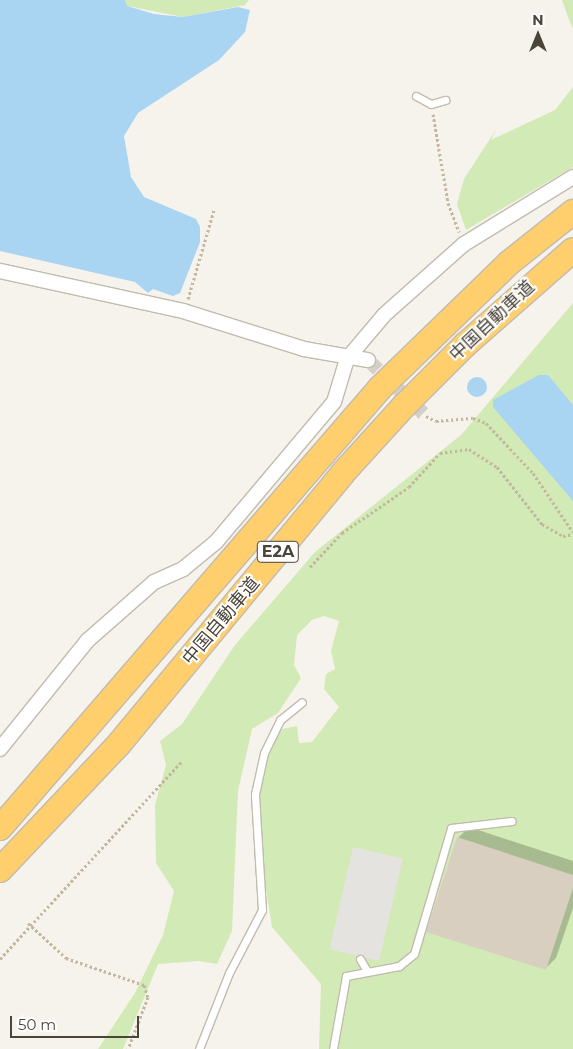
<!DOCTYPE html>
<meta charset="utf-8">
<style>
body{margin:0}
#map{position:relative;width:573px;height:1049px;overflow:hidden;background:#f6f3ec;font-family:Montserrat,"Noto Sans JP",sans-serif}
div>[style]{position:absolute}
.green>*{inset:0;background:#d2eab5}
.parking>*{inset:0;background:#e5e3e0;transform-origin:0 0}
.water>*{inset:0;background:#a9d4f2}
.round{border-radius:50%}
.shadow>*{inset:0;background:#0003}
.building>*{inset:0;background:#d8cfc1}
.minor-tunnel>*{height:14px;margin-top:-7px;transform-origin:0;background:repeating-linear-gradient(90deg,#d4d0c8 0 14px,transparent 0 21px)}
.path>*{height:3px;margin-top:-1.5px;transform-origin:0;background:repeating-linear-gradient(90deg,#c4b79f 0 2.5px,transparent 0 5px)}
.roads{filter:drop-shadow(1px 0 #c2bbae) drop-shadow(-1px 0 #c2bbae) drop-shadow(0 1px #c2bbae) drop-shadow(0 -1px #c2bbae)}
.service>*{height:7px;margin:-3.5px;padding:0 3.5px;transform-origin:3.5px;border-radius:3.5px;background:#fff}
.minor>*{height:14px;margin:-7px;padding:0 7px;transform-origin:7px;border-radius:7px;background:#fff}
.motorway>*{height:24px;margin:-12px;padding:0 12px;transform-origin:12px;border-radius:12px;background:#ffcf6e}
span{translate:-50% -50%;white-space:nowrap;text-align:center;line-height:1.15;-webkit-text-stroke:4px #fff;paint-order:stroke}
.shield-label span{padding:1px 4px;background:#fff;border:1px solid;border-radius:4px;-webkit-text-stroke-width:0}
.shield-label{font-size:16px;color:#4b4439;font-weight:700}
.street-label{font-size:18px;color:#4b4439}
.north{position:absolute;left:513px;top:10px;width:50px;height:50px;-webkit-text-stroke:4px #fff;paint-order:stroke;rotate:0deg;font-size:14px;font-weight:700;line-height:20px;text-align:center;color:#4b4439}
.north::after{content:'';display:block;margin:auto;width:18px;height:22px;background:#4b4439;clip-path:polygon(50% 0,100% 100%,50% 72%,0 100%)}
.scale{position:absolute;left:10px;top:1016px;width:129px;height:22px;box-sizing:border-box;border:2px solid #4b4439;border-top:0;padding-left:6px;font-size:15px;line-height:18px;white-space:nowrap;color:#4b4439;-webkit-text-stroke:4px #fff;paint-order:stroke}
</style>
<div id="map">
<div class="green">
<div style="clip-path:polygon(125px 0,249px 0,245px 5px,183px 17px,127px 6px)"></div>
<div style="clip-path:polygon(562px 0,573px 0,573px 29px,568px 17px)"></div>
<div style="clip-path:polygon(573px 87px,573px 167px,466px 230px,457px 204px,464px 179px,497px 128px,491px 140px,555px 110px)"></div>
<div style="clip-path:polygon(573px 303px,573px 1049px,319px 1049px,321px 984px,272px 927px,257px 833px,257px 774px,272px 731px,297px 726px,299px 743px,312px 742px,339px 707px,324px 689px,326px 674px,335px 669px,331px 651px,339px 621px,324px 616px,312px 620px,297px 635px,294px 665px,301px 678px,278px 713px,252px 729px,238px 791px,232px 931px,217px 964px,199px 961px,158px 964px,123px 1049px,98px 1049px,135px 993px,163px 935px,174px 891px,156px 863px,155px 805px,166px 765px,160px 741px,182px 724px,235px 645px,315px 552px,461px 435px)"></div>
</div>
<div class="parking">
<div style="left:353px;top:847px;width:51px;height:105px;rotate:13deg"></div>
</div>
<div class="water">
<div style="clip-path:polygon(0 0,125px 0,127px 6px,154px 14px,183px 17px,238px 7px,250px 10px,245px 32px,219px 60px,138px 113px,124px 136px,131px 177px,144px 197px,196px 219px,200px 227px,200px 242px,180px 293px,173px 296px,153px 289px,148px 293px,135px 282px,0 251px)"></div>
<div style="clip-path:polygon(539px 375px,548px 375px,573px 405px,573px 501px,493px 407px,493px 400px)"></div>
<div class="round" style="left:467px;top:377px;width:20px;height:20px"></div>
</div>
<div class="shadow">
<div style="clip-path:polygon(469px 827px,573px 861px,573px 908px,556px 958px,545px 969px,458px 838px)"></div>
</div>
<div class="building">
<div style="clip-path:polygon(457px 837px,573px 875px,573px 888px,546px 970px,426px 932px)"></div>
</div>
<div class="minor-tunnel">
<div style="left:368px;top:360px;width:81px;rotate:44deg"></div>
</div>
<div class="path">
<div style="left:433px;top:114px;width:90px;rotate:80.4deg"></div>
<div style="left:448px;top:203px;width:31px;rotate:69deg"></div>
<div style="left:188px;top:299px;width:93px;rotate:-73.7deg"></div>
<div style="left:426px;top:416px;width:11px;rotate:27deg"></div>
<div style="left:436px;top:421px;width:37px;rotate:-5deg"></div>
<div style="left:473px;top:418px;width:14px;rotate:21deg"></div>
<div style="left:486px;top:423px;width:69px;rotate:46.8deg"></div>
<div style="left:533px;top:473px;width:71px;rotate:55.9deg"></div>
<div style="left:310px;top:567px;width:47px;rotate:-46.7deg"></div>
<div style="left:342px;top:533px;width:81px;rotate:-34.5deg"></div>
<div style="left:409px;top:487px;width:46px;rotate:-47.6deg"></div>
<div style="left:440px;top:453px;width:29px;rotate:-8deg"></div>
<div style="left:469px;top:449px;width:33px;rotate:33deg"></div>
<div style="left:497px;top:467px;width:73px;rotate:51.7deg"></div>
<div style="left:542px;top:524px;width:24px;rotate:30deg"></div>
<div style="left:563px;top:536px;width:10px;rotate:-11deg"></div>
<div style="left:28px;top:923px;width:52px;rotate:42.6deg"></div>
<div style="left:66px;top:958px;width:83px;rotate:19.1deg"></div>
<div style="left:144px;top:985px;width:13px;rotate:72deg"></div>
<div style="left:148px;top:997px;width:56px;rotate:111deg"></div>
<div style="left:0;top:959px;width:268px;rotate:-47.4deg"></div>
</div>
<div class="roads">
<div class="service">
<div style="left:416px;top:96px;width:17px;rotate:28deg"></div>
<div style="left:431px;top:104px;width:15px;rotate:-16deg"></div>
<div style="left:360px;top:959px;width:14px;rotate:60deg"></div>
<div style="left:199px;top:1049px;width:82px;rotate:-68.5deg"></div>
<div style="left:229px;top:973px;width:71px;rotate:-62.4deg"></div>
<div style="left:262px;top:910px;width:116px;rotate:-93.5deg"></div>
<div style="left:255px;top:794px;width:42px;rotate:-77.6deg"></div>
<div style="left:264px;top:753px;width:37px;rotate:-64deg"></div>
<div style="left:280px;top:720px;width:28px;rotate:-39deg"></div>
<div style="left:333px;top:1049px;width:74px;rotate:-79.9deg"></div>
<div style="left:346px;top:976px;width:54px;rotate:-10.7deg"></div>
<div style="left:399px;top:966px;width:19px;rotate:-39deg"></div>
<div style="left:414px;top:954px;width:131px;rotate:-73.6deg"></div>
<div style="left:451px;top:828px;width:61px;rotate:-6.5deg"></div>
</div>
<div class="minor">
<div style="left:0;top:271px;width:187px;rotate:12.3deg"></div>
<div style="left:183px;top:311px;width:127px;rotate:17.4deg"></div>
<div style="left:304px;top:349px;width:65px;rotate:9.8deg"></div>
<div style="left:0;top:749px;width:139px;rotate:-51.1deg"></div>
<div style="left:87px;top:641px;width:89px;rotate:-41.4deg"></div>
<div style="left:154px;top:582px;width:32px;rotate:-24deg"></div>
<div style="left:183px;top:569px;width:43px;rotate:-39.3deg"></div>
<div style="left:216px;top:542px;width:183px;rotate:-49.9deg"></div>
<div style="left:334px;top:402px;width:45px;rotate:-73.2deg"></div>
<div style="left:347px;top:359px;width:57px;rotate:-49.9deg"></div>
<div style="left:384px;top:315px;width:107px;rotate:-41.6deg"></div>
<div style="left:464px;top:244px;width:128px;rotate:-31.6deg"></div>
</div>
<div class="motorway">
<div style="left:0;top:828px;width:581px;rotate:-49.18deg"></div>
<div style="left:380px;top:388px;width:180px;rotate:-44.1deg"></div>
<div style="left:509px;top:263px;width:82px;rotate:-38.6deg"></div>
<div style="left:0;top:870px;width:173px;rotate:-46.6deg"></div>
<div style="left:119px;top:744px;width:352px;rotate:-50.4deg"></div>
<div style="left:343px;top:473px;width:91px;rotate:-47.7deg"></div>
<div style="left:404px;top:406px;width:88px;rotate:-45deg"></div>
<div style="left:466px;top:344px;width:142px;rotate:-41.3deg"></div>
</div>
</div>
<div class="shield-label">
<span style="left:278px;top:552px">E2A</span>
</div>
<div class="street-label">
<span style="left:492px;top:321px;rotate:-43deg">中国自動車道</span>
<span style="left:221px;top:621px;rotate:-50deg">中国自動車道</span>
</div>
<div class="north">N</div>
<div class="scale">50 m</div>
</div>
